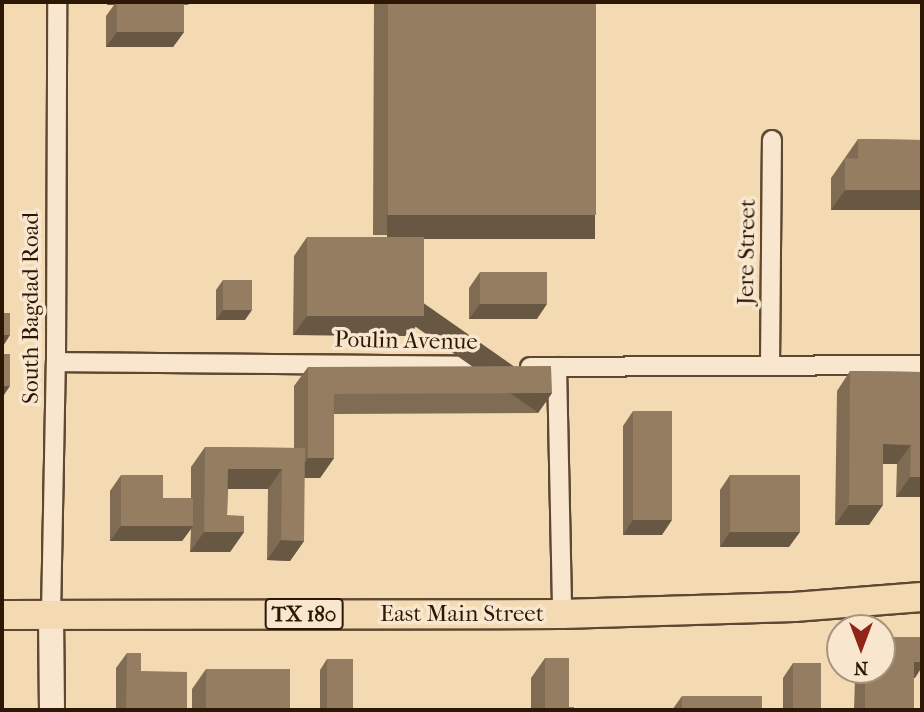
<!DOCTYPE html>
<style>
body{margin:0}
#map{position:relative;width:924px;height:712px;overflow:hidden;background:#f4dab3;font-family:"IM FELL French Canon",serif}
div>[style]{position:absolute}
.roads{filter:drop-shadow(2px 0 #5f4831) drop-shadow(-2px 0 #5f4831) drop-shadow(0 2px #5f4831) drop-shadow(0 -2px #5f4831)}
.street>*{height:18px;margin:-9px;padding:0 9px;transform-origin:9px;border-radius:9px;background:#f8e7ce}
.secondary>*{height:24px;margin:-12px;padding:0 12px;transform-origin:12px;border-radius:12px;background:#f8e7ce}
.primary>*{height:28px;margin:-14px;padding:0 14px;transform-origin:14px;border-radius:14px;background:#f4dab3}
.wall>*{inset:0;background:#7f6c53}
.shaded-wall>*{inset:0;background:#685843;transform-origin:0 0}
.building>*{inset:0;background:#947d60;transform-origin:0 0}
span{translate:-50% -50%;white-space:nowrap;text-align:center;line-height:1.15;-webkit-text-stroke:7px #f8e7ce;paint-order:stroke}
.shield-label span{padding:2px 5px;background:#f8e7ce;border:2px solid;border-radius:5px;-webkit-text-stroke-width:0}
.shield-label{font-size:21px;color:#2d1806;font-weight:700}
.street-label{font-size:23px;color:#2d1806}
.frame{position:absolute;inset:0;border:4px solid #2d1806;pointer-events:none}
.north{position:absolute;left:826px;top:614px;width:70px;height:70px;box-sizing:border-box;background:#f8e7ce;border:2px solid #a7947e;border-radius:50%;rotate:180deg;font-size:19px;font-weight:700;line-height:28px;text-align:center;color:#2d1806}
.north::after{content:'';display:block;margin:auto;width:24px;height:32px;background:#8f2418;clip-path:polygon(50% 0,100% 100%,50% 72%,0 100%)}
</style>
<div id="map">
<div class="roads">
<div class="street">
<div style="left:56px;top:362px;width:436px;rotate:0.5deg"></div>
<div style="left:770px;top:365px;width:225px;rotate:-89.5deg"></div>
<div style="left:530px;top:367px;width:392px;rotate:-0.3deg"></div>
<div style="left:557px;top:367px;width:247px;rotate:88.8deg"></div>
<div style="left:51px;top:615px;width:253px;rotate:-88.9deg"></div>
<div style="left:56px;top:362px;width:360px;rotate:-89.8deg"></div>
</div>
<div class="secondary">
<div style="left:51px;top:615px;width:95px;rotate:89.4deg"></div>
</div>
<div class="primary">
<div style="left:2px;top:615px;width:560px;rotate:-0.1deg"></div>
<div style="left:562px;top:614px;width:232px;rotate:-1.7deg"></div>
<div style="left:794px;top:607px;width:128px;rotate:-4.5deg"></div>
</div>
</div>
<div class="wall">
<div style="clip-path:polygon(107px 2px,190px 2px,188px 5px,184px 5px,184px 32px,173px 47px,106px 47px,106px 16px,114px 5px,107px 5px)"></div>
<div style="clip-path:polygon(374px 2px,596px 2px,595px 216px,581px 236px,373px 235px)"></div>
<div style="clip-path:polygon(858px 139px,922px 140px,922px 210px,831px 210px,831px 178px)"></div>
<div style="clip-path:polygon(307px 237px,423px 316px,409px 336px,293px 335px,294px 256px)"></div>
<div style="clip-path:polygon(480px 272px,537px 319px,469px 319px,469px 288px)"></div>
<div style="clip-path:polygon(223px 280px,245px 320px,216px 320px,216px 290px)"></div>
<div style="clip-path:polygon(308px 367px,552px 393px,538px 413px,334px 414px,334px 458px,320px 478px,304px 478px,304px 541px,290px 561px,267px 560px,268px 489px,228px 489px,227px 515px,244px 532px,230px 552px,190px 552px,191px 529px,182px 541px,110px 541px,110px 491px,121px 475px,163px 498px,191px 498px,191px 467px,205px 447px,294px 448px,294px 386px)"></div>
<div style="clip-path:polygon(850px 371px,922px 372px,922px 497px,896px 497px,897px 464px,883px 464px,869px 525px,835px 525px,837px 391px)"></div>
<div style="clip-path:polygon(633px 411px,662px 535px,623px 535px,623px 426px)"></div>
<div style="clip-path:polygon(730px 475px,789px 547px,720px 547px,720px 490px)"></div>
<div style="clip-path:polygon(127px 653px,141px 671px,187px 710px,116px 710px,116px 668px)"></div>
<div style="clip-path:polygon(545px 658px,569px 707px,574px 710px,531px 710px,531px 678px)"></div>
<div style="clip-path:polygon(327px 659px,353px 708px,351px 710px,320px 710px,320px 670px)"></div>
<div style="clip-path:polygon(793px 663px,821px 710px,783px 710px,783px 678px)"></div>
<div style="clip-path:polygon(206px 669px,290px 710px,192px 710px,192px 689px)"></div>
<div style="clip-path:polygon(844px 670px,882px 670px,915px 678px,914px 678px,913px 710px,854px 710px,855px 678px,844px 678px)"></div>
<div style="clip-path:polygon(682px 696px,762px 710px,672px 710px)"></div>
</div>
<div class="shaded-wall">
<div style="clip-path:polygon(109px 2px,116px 2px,114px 5px,107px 5px)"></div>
<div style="clip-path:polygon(117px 32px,184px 32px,173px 47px,106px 47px)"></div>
<div style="clip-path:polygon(845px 190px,922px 190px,922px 210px,831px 210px)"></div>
<div style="left:387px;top:215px;width:208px;height:24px"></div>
<div style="clip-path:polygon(480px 304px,547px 304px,537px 319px,469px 319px)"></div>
<div style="clip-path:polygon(223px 310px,252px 310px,245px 320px,216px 320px)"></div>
<div style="clip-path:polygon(307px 316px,423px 316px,409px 336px,293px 335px)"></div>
<div style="clip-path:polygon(2px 335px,10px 335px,2px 348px)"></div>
<div style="clip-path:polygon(2px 386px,10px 386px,2px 398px)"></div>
<div style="left:552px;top:393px;width:24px;height:218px;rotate:125deg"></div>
<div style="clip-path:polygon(883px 444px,911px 445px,897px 464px,869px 464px)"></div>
<div style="clip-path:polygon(308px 458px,334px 458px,320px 478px,294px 478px)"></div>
<div style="clip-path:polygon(228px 469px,282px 469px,268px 489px,214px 489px)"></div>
<div style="clip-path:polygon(910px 477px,922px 477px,922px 497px,896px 497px)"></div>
<div style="clip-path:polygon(849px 505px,883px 505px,869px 525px,835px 525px)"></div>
<div style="clip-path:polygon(633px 520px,672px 520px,662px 535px,623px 535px)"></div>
<div style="clip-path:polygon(121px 526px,193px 526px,182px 541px,110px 541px)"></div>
<div style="clip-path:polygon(204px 532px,244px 532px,230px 552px,190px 552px)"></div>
<div style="clip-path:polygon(730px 532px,800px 532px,789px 547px,720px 547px)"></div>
<div style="clip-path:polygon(281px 540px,304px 541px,290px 561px,267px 560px)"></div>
<div style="clip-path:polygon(914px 662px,922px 662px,922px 667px,915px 678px,903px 678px)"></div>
<div style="clip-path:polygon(850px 670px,861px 670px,855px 678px,844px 678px)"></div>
<div style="left:327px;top:708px;width:26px;height:2px"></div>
<div style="left:865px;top:709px;width:49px;height:1px"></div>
</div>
<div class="building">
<div style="left:117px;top:2px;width:67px;height:30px"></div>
<div style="left:388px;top:2px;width:208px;height:213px"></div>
<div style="clip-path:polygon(858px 139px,922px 140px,922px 190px,845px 190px,845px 158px,858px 159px)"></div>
<div style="left:307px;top:237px;width:117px;height:79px"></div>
<div style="left:480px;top:272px;width:67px;height:32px"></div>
<div style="left:223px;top:280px;width:29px;height:30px"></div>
<div style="left:2px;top:313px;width:8px;height:22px"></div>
<div style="left:2px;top:354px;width:8px;height:32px"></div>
<div style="clip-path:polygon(551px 366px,552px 393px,334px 394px,334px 458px,308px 458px,308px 367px)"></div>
<div style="clip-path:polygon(850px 371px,922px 372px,922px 477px,910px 477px,911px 445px,883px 444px,883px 505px,849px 505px)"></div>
<div style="left:633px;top:411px;width:39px;height:109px"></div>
<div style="clip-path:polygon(205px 447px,305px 448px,304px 541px,281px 540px,282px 469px,228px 469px,227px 515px,244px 516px,244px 532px,204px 532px)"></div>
<div style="clip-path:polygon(121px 475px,163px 475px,163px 498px,193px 498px,193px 526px,121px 526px)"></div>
<div style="left:730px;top:475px;width:70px;height:57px"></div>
<div style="clip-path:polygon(882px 637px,922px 637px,922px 662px,914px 662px,914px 709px,865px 709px,865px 670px,882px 670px)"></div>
<div style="clip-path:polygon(127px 653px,141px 653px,141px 671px,187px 672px,187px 710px,126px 710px)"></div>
<div style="clip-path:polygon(545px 658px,569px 658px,569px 707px,574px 707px,574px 710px,545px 710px)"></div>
<div style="left:327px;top:659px;width:26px;height:49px"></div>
<div style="left:793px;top:663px;width:28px;height:47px"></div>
<div style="left:206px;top:669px;width:84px;height:41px"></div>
<div style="left:682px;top:696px;width:80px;height:14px"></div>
</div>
<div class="shield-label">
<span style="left:304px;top:614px">TX 180</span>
</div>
<div class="street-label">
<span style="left:747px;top:252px;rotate:-89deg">Jere Street</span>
<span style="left:31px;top:308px;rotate:-90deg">South Bagdad Road</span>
<span style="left:406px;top:341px;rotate:1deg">Poulin Avenue</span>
<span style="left:462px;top:614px">East Main Street</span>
</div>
<div class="frame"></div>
<div class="north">N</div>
</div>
